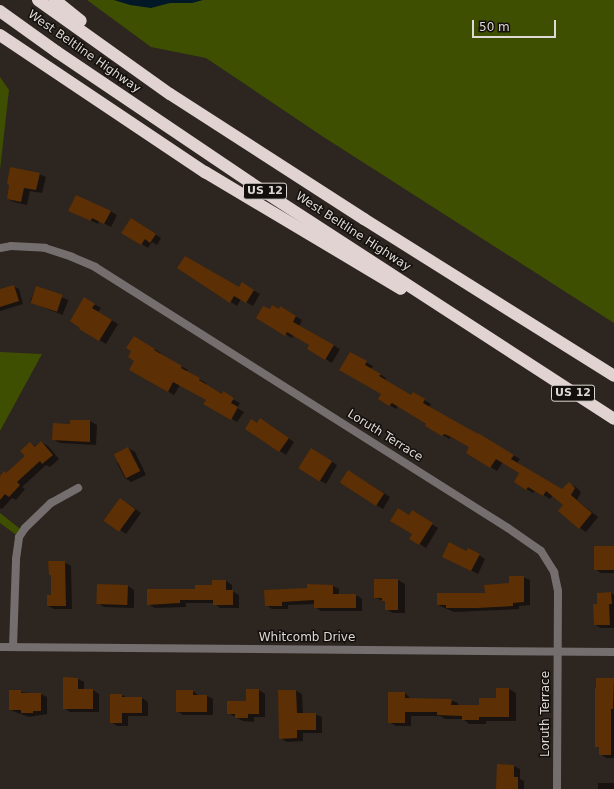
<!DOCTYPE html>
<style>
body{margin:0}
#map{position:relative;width:614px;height:789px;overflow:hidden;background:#2d251f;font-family:"DejaVu Sans",sans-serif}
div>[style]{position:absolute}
.green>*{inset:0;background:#3f4f02}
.water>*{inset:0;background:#021827}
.shadow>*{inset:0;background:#0007;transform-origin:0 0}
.building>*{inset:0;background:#5d2f04;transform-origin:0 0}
.minor>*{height:8px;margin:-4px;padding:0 4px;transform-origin:4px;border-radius:4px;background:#746e6e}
.motorway>*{height:12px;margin:-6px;padding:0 6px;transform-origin:6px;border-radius:6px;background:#e1d3d1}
span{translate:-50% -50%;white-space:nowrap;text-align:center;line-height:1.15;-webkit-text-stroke:3px #130f0d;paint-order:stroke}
.shield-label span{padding:1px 3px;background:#130f0d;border:1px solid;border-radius:3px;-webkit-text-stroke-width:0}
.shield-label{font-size:11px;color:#ded9d5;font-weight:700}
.street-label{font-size:12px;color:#ded9d5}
.scale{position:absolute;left:472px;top:20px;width:84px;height:18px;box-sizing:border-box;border:2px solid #ded9d5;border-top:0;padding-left:5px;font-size:12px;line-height:14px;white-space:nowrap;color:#ded9d5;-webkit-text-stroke:3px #130f0d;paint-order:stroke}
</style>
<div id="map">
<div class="green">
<div style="clip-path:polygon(87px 0,614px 0,614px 323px,322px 136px,206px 58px,151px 47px)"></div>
<div style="clip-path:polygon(0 77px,9px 90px,0 170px)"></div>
<div style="clip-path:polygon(0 352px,42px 354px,0 431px)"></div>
<div style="clip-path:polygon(0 513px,23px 531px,19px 537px,0 523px)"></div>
</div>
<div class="water">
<div style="clip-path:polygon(114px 0,203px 0,192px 3px,170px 3px,151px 8px,130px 5px)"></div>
</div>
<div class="shadow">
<div style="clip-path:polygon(39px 174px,46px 177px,42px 193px,30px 191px,27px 205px,14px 202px,8px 199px)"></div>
<div style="clip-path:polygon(110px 211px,117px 215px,111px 227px,99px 221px,98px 224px,76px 214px)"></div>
<div style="clip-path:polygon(137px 223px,161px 238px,157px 245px,152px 242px,148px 248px,123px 232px)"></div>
<div style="clip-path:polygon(179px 268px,240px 289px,243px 284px,260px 294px,253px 306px,241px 299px,237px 306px)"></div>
<div style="clip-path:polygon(13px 286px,19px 289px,23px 304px,0 311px,0 290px)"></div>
<div style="left:36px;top:287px;width:35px;height:16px;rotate:22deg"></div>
<div style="clip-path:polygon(85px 299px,101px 308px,98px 312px,118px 324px,106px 344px,81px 329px)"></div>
<div style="clip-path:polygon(281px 308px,302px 320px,299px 326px,340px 349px,332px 363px,308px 349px,311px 345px,294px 335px,292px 338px,257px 317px,270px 311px,279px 311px)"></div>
<div style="clip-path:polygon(141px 341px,161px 353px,160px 354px,188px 370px,187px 372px,206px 383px,205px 385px,240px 403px,237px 408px,244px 412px,237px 422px,205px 403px,207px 400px,180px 385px,174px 395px,130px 370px,136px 360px)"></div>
<div style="clip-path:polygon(350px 353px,373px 366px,371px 369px,386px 378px,385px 380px,411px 396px,413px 393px,431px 404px,429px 407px,478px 435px,485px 438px,520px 459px,517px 463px,562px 491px,569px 484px,576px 487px,581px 492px,577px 500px,598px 517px,586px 532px,580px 528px,565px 504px,553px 495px,550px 499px,535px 490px,533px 493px,515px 482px,521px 473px,503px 462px,497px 471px,467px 452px,471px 447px,450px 437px,449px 439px,398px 406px,396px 409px,379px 399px,383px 394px)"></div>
<div style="clip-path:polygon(71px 421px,90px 421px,97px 425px,96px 445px,60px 443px,53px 439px,71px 425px)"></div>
<div style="clip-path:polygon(267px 423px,294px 442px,286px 455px,280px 451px,257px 424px)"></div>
<div style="clip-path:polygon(41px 442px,48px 446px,59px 459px,50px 467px,46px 465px,22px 487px,25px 489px,16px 500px,12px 498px,2px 509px,0 508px,0 477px,7px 474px,26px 456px,30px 443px,36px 447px)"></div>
<div style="clip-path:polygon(128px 448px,135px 452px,146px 475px,131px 482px,125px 478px,117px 463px)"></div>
<div style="clip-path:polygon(318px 453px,337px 465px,326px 484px,319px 480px)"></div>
<div style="clip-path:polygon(355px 475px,390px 497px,383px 509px,376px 505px)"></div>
<div style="clip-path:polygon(127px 503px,141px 513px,126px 534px,106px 520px)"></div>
<div style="clip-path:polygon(412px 512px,438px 528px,426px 548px,410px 538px,413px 533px,409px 516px)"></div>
<div style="clip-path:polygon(614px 547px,614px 573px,601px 573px,595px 569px)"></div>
<div style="clip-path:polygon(479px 555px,485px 559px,478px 574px,450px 560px)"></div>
<div style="clip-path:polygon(64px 562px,71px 566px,72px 609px,54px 609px,48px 606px)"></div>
<div style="clip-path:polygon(523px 577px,530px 580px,530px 605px,519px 606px,519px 609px,454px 612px,438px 605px,486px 594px)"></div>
<div style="clip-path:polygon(375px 580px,398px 580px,405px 584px,405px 613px,393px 613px,386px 609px,385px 601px,375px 598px)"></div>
<div style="clip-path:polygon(226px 581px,232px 585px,232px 591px,239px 595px,239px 608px,220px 608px,214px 603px,186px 603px,186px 607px,155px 608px,148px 604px)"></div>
<div style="clip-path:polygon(128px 586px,134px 590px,134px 608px,104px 607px,98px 603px)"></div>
<div style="clip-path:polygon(333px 586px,339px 589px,339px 595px,356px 595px,362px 599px,362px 611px,321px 611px,315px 607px,315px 604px,288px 605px,288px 609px,272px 609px,266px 605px)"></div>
<div style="clip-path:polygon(611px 593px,614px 595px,614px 628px,601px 628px,595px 625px,598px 605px,598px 594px)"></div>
<div style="clip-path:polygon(78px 679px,84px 682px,84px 690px,93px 690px,99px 694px,99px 712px,70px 712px,64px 708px)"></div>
<div style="clip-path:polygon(597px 679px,614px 679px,614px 758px,606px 758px,600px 754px,600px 748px,596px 746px)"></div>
<div style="clip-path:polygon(497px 689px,509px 689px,516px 693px,516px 721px,486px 721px,486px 724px,469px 724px,463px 719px,445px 719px,440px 716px,411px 716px,411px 726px,396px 726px,389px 722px,389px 693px,405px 693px,411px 699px,451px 700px,458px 703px,458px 706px,480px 706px,497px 699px)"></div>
<div style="clip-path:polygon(259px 690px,265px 694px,265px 717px,254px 717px,254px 722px,243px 721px,228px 713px,247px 702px)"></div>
<div style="clip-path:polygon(10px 691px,41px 694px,47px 697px,47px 714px,29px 717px,10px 710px)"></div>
<div style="clip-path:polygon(193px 691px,199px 696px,207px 696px,213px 699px,213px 715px,183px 715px,177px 711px)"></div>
<div style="clip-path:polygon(296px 691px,302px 694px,303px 714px,315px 714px,322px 717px,322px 733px,303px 733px,303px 741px,287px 742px,280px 738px)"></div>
<div style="clip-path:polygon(122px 695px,128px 698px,142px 698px,148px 702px,148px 716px,128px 716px,128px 726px,117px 726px,111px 722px)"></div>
<div style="clip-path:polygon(497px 765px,514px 766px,520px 769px,520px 779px,524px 781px,524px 789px,497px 789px)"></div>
<div style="left:598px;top:783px;width:16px;height:6px"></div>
</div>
<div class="building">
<div style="clip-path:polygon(10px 167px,40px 173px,36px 190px,24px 188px,21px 202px,7px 199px,9px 185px,7px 184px)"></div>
<div style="clip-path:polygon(76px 195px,111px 211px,104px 224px,92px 218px,91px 221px,68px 211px)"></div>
<div style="clip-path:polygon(131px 218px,156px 234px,150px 243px,145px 239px,141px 245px,121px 233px)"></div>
<div style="clip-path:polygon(185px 256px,239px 287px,242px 282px,254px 290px,246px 303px,234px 296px,230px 303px,177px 268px)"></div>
<div style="clip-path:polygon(14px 285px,19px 301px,0 307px,0 289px)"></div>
<div style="left:36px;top:286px;width:28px;height:18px;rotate:18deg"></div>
<div style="clip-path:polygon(84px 297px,95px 304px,92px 308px,112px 320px,99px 341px,79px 329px,80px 328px,70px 321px)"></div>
<div style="clip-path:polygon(272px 305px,279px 309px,280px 306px,296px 316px,293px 322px,334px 345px,325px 360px,307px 349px,309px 345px,287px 332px,285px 336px,256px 318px,263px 306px,270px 309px)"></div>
<div style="clip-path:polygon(134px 336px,155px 349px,154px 350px,182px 366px,181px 368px,200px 378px,199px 380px,222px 394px,223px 391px,234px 398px,231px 403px,238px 407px,231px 420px,203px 404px,206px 400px,173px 382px,168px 392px,129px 370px,134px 361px,128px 357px,131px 351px,126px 348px)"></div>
<div style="clip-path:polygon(350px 352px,367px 361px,365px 365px,381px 374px,379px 376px,411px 395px,413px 392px,425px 399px,423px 403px,478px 434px,478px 433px,514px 455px,511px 459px,562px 489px,569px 482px,575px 488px,571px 495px,592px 513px,579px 529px,558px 511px,563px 505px,546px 491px,543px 496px,528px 487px,526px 490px,514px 482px,519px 473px,496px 459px,490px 468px,466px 453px,469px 447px,449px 436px,444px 434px,442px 436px,425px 426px,426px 424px,392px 403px,389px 406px,378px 399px,381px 394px,339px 370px)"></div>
<div style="clip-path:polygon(260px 418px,289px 438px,279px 452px,245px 429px,251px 419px,257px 423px)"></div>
<div style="clip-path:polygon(70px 420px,90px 420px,90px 442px,52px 440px,53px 423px,70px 424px)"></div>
<div style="clip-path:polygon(41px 441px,53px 455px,42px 464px,40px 461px,17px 482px,20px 485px,9px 497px,5px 494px,0 500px,0 476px,4px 471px,6px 473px,25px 456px,20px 451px,30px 442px,35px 447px)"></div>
<div style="left:128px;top:447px;width:27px;height:16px;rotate:63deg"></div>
<div style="left:311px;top:448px;width:25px;height:24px;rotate:32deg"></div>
<div style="left:348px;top:470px;width:43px;height:15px;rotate:33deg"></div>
<div style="left:120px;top:498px;width:19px;height:28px;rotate:36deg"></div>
<div style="clip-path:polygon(398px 508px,409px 515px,412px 510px,433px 523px,419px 545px,409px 539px,412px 534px,390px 521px)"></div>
<div style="clip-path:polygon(449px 542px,466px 551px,468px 548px,480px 554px,471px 571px,442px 557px)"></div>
<div style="left:594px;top:546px;width:20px;height:24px"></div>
<div style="clip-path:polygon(48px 561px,65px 561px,66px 606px,47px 606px,47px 595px,51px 595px,51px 575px,49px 575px)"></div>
<div style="clip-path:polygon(509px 576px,524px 576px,524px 602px,513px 603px,513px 606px,477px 608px,446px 608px,446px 605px,437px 605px,437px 593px,485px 593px,484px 585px,509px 583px)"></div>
<div style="clip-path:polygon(374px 579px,398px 579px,398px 610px,385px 610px,385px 601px,382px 601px,382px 598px,374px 598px)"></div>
<div style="clip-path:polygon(212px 580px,226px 580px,226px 590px,233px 590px,233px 605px,213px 605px,213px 600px,180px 600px,180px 603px,147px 605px,147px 589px,195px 589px,195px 585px,212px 585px)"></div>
<div style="left:97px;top:584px;width:31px;height:20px;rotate:2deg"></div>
<div style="clip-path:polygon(307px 584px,333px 585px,333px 594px,356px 594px,356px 608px,314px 608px,314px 600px,282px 602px,282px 606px,265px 606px,264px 590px,307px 588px)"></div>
<div style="clip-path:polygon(611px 592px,612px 604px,609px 604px,610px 625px,594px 625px,593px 604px,597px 604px,597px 593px)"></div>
<div style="clip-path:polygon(63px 677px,78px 678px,78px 689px,93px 689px,93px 709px,63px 709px)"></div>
<div style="clip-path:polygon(596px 678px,614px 678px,613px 709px,611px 709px,611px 755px,599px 755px,599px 747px,595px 747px,595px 688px,596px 688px)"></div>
<div style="clip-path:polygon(496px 688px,509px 688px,509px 717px,479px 717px,479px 720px,462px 720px,462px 716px,437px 715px,437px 712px,405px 712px,405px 723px,388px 723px,388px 692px,405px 692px,405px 698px,452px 699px,451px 705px,479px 705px,479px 698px,496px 698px)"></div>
<div style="clip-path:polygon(246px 689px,259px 689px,259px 714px,248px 714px,248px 718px,235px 718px,235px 714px,227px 714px,227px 701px,246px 701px)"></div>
<div style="clip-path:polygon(9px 690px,21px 690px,21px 693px,41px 693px,41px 711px,33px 711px,33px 713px,21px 713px,21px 710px,9px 710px)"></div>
<div style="clip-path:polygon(176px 690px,193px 690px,193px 695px,207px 695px,207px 712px,176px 712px)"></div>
<div style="clip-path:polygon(278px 690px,296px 690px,297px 713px,316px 713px,316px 730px,297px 730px,297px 738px,279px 739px)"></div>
<div style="clip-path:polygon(110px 694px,122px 694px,122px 697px,142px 697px,142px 713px,122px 713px,122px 723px,110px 723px)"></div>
<div style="clip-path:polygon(497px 764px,514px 765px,514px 777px,518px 777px,518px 789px,496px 789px)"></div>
</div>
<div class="minor">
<div style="left:0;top:248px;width:11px;rotate:-10deg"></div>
<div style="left:11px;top:246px;width:34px;rotate:3deg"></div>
<div style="left:45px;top:248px;width:28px;rotate:18deg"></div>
<div style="left:72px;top:257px;width:25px;rotate:23deg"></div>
<div style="left:95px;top:267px;width:489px;rotate:32.3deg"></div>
<div style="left:508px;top:528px;width:40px;rotate:34.9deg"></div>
<div style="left:541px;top:551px;width:25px;rotate:58deg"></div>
<div style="left:554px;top:572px;width:19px;rotate:78deg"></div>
<div style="left:558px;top:591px;width:198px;rotate:90.3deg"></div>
<div style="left:0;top:647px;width:614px;rotate:0.47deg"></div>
<div style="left:13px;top:647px;width:88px;rotate:-88deg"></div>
<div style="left:16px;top:559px;width:22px;rotate:-82deg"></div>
<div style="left:19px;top:537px;width:11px;rotate:-56deg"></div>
<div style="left:25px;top:528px;width:36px;rotate:-44deg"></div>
<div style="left:51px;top:503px;width:31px;rotate:-29deg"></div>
</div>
<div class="motorway">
<div style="left:38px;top:0;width:162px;rotate:35.5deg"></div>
<div style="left:170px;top:94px;width:231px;rotate:32.8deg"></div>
<div style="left:364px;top:219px;width:295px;rotate:32.1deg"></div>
<div style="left:55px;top:0;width:33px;rotate:39deg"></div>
<div style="left:0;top:11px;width:70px;rotate:35.7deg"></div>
<div style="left:57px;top:52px;width:245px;rotate:34deg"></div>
<div style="left:260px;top:189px;width:422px;rotate:33deg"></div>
<div style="left:0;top:35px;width:247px;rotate:33.8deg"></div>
<div style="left:205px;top:172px;width:228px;rotate:30.8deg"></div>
</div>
<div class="shield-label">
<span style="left:265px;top:191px">US 12</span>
<span style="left:573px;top:393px">US 12</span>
</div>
<div class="street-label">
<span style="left:84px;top:52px;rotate:35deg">West Beltline Highway</span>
<span style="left:353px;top:232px;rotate:33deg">West Beltline Highway</span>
<span style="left:385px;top:436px;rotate:32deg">Loruth Terrace</span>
<span style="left:307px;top:638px">Whitcomb Drive</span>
<span style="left:546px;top:714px;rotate:-90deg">Loruth Terrace</span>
</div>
<div class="scale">50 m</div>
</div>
